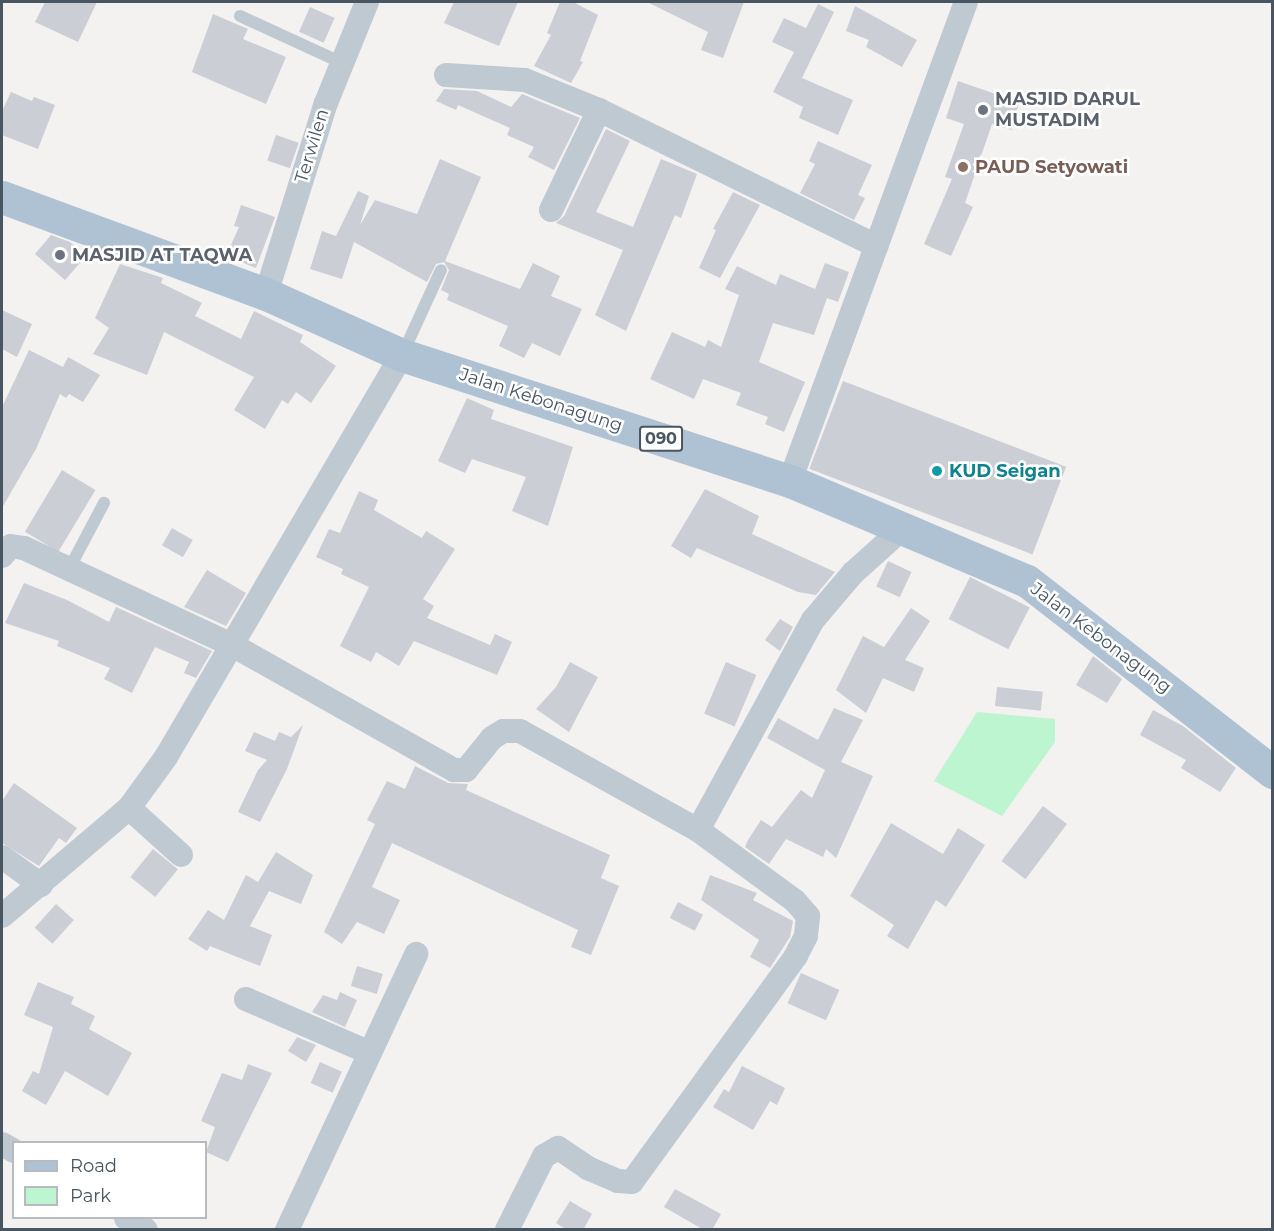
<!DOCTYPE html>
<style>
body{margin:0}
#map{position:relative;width:1274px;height:1231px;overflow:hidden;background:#f4f1f1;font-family:Montserrat,sans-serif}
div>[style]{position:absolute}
.green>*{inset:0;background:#bcf5d0}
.building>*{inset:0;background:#cbced4;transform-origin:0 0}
.lane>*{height:12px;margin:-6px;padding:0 6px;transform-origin:6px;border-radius:6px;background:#bec9d2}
.street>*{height:24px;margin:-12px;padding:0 12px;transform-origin:12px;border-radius:12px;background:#bec9d2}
.primary>*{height:33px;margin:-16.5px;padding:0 16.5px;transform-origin:16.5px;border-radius:16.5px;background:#aec2d3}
.dots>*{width:16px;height:16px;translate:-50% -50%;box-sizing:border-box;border:3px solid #fff;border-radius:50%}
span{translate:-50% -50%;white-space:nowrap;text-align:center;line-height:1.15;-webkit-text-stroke:5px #fff;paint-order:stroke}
.shield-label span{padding:2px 4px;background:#fff;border:2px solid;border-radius:4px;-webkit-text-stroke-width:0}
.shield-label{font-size:16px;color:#475661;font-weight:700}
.worship-label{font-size:18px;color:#5b616d;font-weight:700}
.left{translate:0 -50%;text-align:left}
.street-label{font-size:18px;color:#475661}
.education-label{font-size:18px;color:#785e54;font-weight:700}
.culture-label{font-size:18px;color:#0d838f;font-weight:700}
.frame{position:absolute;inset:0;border:3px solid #475661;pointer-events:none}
.legend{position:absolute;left:12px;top:1141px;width:195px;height:78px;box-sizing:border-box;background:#fff;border:2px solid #b5bbc0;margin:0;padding:8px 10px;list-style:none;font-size:18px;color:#475661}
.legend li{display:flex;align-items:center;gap:12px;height:30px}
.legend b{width:30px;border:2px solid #b5bbc0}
</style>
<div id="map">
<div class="green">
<div style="clip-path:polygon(977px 712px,1055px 719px,1055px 742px,1002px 816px,934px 781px)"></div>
</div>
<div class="building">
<div style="clip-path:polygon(45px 2px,97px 2px,78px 42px,35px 22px)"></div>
<div style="clip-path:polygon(454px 2px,518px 2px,499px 46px,444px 23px)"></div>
<div style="clip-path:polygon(560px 2px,573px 2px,598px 15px,580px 61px,583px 62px,571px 83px,534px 66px,551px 35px,547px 33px)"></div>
<div style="clip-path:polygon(647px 2px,744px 2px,723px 58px,701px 50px,708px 32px)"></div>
<div style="clip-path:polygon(818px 4px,834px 12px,802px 78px,853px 100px,838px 135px,799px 118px,803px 107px,773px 92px,794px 52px,772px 42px,784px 18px,806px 28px)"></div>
<div style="clip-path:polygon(855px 6px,917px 40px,902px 67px,866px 47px,869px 40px,846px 31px)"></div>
<div style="left:310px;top:7px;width:27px;height:27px;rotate:24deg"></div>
<div style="clip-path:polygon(213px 14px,248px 29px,243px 39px,286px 57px,266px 104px,192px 72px)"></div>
<div style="clip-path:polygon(958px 81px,1019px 102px,1012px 130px,992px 124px,965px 203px,973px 207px,951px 256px,924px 244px,952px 179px,945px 177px,964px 124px,946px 118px)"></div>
<div style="clip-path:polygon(444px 89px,477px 91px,511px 107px,522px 94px,580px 118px,554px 170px,528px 157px,534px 147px,507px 135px,510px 128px,458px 105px,456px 110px,436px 101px)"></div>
<div style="clip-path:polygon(11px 92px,32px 101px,34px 97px,55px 105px,38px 149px,2px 135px,2px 111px)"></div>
<div style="clip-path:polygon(606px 129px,630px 141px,596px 212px,633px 227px,661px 159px,697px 174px,681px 218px,675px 215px,626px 331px,595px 315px,623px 250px,556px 223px,564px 216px)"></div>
<div style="left:276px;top:135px;width:24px;height:27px;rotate:19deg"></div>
<div style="clip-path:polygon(818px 141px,872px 165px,858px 195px,865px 198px,854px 220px,800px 193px,815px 164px,809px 161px)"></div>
<div style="clip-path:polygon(440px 159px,481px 177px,445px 261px,520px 289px,533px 263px,560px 276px,551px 296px,582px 309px,560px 356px,532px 343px,524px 358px,499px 346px,508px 326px,447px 300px,449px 294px,441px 290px,449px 270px,444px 262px,436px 264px,427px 282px,354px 242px,342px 279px,310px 269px,322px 231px,336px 236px,358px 191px,369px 196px,360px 225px,375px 200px,417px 214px)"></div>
<div style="clip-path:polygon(733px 192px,760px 205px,720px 278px,699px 268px,716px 230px,713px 229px)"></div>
<div style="clip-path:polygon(241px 205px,275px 217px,256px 268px,226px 256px,239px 227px,234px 226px)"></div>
<div style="clip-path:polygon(51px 235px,70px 242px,86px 256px,65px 280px,35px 254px)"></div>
<div style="clip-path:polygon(825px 263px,849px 272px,838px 302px,827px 298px,814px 335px,773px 323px,759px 362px,805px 382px,784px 432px,765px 424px,768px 417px,736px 405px,741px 393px,703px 379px,694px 399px,650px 379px,672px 332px,705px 347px,708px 340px,721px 347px,739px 295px,725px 289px,737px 266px,776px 285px,780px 274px,815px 289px)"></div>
<div style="clip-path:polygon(120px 264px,163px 278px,161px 283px,202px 303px,195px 316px,241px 339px,254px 311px,303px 335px,300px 342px,336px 366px,311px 403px,296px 392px,288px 404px,282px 400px,265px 429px,234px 410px,254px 377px,164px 332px,147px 375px,93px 354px,109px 328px,95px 318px)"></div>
<div style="clip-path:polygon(2px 310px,32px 324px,17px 357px,2px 349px)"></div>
<div style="clip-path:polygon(29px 350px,63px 367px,68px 357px,100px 375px,83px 402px,69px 394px,66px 398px,60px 394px,36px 449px,2px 508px,2px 407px)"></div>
<div style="left:843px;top:381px;width:239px;height:94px;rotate:21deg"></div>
<div style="clip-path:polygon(467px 398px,494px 410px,491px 419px,573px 447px,548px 526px,512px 511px,526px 477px,472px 459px,465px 473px,438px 461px)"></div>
<div style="left:62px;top:470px;width:39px;height:72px;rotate:31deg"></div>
<div style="clip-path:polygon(705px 489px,759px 516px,752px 534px,835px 572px,816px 595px,798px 592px,697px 548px,691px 558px,671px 546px)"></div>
<div style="clip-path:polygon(359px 491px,378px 500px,374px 510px,422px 538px,426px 531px,455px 549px,423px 599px,434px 606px,427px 618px,490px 645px,495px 634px,512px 642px,497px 675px,414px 641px,399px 666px,376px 652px,371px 662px,340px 646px,369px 587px,341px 574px,343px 569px,316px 557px,329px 529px,340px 533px)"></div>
<div style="left:172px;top:528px;width:24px;height:20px;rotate:30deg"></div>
<div style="left:888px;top:561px;width:26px;height:28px;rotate:25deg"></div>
<div style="clip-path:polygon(207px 570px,246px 593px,226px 626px,184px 607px)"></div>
<div style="left:970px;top:577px;width:67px;height:47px;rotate:27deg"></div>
<div style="clip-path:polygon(24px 583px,67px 600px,109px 622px,116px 607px,212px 651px,196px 678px,184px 673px,189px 662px,155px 647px,132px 693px,104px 679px,110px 668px,57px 646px,59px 641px,5px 623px)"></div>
<div style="clip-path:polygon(911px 608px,930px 621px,905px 660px,924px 668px,914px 692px,883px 678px,866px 713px,836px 690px,863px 636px,884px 647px)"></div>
<div style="clip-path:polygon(780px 619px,793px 627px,780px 651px,765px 640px)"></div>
<div style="clip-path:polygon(1093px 656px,1122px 679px,1107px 703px,1076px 685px)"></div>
<div style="clip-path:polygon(570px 662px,598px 677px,569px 732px,536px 709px,556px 687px)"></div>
<div style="left:726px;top:662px;width:33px;height:56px;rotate:23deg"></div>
<div style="left:997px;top:687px;width:46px;height:19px;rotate:6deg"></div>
<div style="clip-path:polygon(834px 708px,863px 720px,841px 762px,873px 776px,836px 858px,826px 849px,823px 857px,786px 839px,769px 864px,745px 847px,748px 840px,761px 820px,772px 827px,801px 790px,812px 798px,825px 770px,767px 738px,778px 718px,818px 740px)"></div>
<div style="clip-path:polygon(1153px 710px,1183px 726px,1236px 768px,1220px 792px,1181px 768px,1186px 760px,1140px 735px)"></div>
<div style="clip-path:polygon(303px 725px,287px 769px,260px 822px,238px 812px,258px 770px,267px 760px,245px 751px,254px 732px,275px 741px,279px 732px,291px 737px)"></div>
<div style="clip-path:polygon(415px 766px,448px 783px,468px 784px,466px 790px,610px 855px,601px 878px,619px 886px,591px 955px,571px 947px,578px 930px,392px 843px,372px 887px,400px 900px,384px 934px,357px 922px,342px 944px,324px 932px,375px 824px,367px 820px,387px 781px,405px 789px)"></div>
<div style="clip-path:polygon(14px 783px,77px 828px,66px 843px,59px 838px,39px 866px,2px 843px,2px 801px)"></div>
<div style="left:1043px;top:806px;width:30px;height:69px;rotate:37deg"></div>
<div style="clip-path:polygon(891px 823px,943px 854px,958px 828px,985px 845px,946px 907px,936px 900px,908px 949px,887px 936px,894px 925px,850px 896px)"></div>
<div style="left:153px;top:849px;width:32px;height:36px;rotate:39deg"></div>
<div style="clip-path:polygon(276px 852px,313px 875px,301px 904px,269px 891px,250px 926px,272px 935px,260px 966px,210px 946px,207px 951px,188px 939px,208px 910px,224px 920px,246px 875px,258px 882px)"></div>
<div style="clip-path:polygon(710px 875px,757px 893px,753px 900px,793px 921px,790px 937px,770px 968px,750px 957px,759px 940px,701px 900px)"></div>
<div style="left:678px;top:902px;width:28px;height:18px;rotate:27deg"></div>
<div style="left:56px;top:904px;width:24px;height:32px;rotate:42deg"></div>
<div style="left:357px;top:966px;width:27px;height:21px;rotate:17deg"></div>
<div style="left:801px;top:973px;width:42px;height:33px;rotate:24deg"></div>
<div style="clip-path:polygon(38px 982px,74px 997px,71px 1004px,95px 1016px,89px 1029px,132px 1053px,108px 1096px,65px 1071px,46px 1105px,22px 1091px,33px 1071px,39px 1074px,53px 1027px,24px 1015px)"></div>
<div style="clip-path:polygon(340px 992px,357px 1000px,345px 1027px,312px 1012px,323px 995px,337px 1000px)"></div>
<div style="clip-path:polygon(297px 1037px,316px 1045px,306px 1062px,288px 1051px)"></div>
<div style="left:320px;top:1062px;width:24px;height:23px;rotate:24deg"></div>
<div style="clip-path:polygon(248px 1064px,272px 1073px,228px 1162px,206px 1152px,215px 1127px,201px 1121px,222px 1073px,242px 1080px)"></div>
<div style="clip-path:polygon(742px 1066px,785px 1088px,777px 1105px,770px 1101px,753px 1130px,713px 1107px,724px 1089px,729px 1092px)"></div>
<div style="clip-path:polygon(675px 1189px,721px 1214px,712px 1230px,704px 1230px,664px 1207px)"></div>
<div style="clip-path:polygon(570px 1201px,592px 1214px,583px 1230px,567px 1230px,556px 1223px)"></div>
</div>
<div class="lane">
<div style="left:240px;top:16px;width:112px;rotate:24.7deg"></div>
<div style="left:403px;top:353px;width:91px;rotate:-65.4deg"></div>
<div style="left:69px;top:569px;width:75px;rotate:-62.1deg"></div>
</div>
<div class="street">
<div style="left:446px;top:75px;width:79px;rotate:3.6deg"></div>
<div style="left:525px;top:80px;width:80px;rotate:22.1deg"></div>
<div style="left:599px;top:110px;width:309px;rotate:26.1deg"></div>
<div style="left:551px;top:210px;width:111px;rotate:-64.4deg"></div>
<div style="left:266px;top:294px;width:200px;rotate:-72.6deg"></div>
<div style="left:326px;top:103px;width:109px;rotate:-67.9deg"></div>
<div style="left:790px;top:481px;width:510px;rotate:-69.83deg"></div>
<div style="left:2px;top:556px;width:13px;rotate:-48deg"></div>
<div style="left:11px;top:546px;width:13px;rotate:9deg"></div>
<div style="left:24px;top:548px;width:232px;rotate:25deg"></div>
<div style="left:234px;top:646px;width:253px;rotate:29.4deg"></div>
<div style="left:454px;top:770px;width:12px"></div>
<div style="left:466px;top:770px;width:41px;rotate:-50.9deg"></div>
<div style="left:492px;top:738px;width:13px;rotate:-32deg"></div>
<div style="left:503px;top:731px;width:17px"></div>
<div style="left:520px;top:731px;width:204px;rotate:29.1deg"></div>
<div style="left:698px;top:830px;width:120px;rotate:36.2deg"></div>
<div style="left:795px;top:901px;width:20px;rotate:49deg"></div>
<div style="left:808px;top:916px;width:20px;rotate:96deg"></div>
<div style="left:806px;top:936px;width:22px;rotate:117deg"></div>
<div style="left:796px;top:956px;width:279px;rotate:126deg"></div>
<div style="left:632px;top:1182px;width:14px;rotate:-176deg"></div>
<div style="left:618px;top:1181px;width:33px;rotate:-157deg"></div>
<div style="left:588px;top:1168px;width:36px;rotate:-146deg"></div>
<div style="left:558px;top:1148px;width:16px;rotate:150deg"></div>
<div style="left:544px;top:1156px;width:83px;rotate:116.6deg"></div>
<div style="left:129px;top:808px;width:70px;rotate:42.1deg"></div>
<div style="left:698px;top:830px;width:239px;rotate:-61.3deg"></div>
<div style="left:813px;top:620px;width:62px;rotate:-49.6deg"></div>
<div style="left:853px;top:573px;width:66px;rotate:-41.9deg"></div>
<div style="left:2px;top:857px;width:48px;rotate:35.7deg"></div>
<div style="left:2px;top:916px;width:167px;rotate:-40.4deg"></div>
<div style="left:129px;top:808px;width:63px;rotate:-54deg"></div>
<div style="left:166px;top:757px;width:466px;rotate:-59.6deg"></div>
<div style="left:246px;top:999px;width:135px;rotate:23.5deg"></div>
<div style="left:2px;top:1144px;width:14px;rotate:30deg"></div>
<div style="left:126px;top:1218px;width:23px;rotate:31deg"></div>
<div style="left:287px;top:1230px;width:305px;rotate:-64.9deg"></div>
</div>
<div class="primary">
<div style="left:2px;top:197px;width:281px;rotate:20.2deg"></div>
<div style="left:266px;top:294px;width:149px;rotate:24.2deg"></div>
<div style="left:402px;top:355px;width:408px;rotate:18deg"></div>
<div style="left:790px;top:481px;width:257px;rotate:22.9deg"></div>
<div style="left:1027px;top:581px;width:311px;rotate:37.9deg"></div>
</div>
<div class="dots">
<div style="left:983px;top:110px;background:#6b7280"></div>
<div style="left:963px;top:167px;background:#8d6e63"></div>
<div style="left:60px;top:255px;background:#6b7280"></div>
<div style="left:937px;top:471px;background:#0f9aa8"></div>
</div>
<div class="shield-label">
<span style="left:661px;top:439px">090</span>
</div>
<div class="worship-label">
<span class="left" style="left:995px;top:110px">MASJID DARUL<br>MUSTADIM</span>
<span class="left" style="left:72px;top:255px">MASJID AT TAQWA</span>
</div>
<div class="street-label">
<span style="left:312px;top:146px;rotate:-73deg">Terwilen</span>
<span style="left:541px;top:400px;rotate:18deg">Jalan Kebonagung</span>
<span style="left:1101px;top:638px;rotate:37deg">Jalan Kebonagung</span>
</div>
<div class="education-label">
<span class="left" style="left:975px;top:167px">PAUD Setyowati</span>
</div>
<div class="culture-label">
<span class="left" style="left:949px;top:471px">KUD Seigan</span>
</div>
<div class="frame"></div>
<ul class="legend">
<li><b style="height:8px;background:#aec2d3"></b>Road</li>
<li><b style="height:16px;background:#bcf5d0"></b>Park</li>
</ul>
</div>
